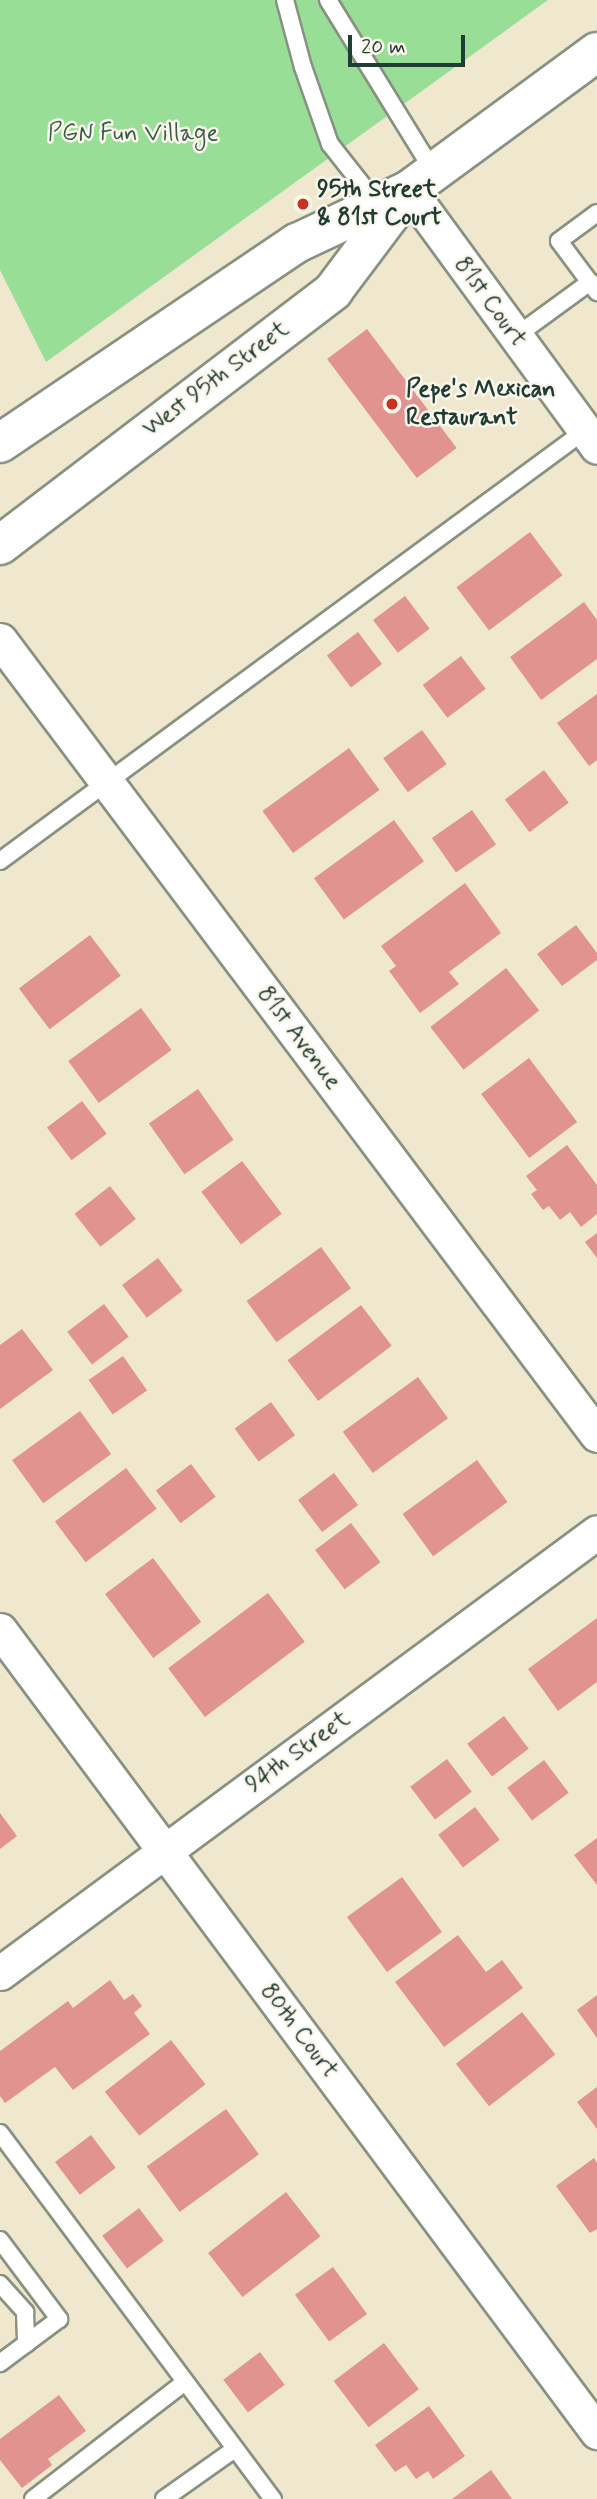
<!DOCTYPE html>
<style>
body{margin:0}
#map{position:relative;width:597px;height:2499px;overflow:hidden;background:#f0e8ce;font-family:Mynerve,sans-serif}
div>[style]{position:absolute}
.green>*{inset:0;background:#98de97}
.building>*{inset:0;background:#e19392;transform-origin:0 0}
.roads{filter:drop-shadow(2px 0 #889281) drop-shadow(-2px 0 #889281) drop-shadow(0 2px #889281) drop-shadow(0 -2px #889281)}
.service>*{height:16px;margin:-8px;padding:0 8px;transform-origin:8px;border-radius:8px;background:#fff}
.minor>*{height:33px;margin:-16.5px;padding:0 16.5px;transform-origin:16.5px;border-radius:16.5px;background:#fff}
.primary>*{height:38px;margin:-19px;padding:0 19px;transform-origin:19px;border-radius:19px;background:#fff}
.dots>*{width:19px;height:19px;translate:-50% -50%;box-sizing:border-box;border:4px solid #fbf7ec;border-radius:50%}
span{translate:-50% -50%;white-space:nowrap;text-align:center;line-height:1.15;-webkit-text-stroke:5px #fbf7ec;paint-order:stroke}
.park-label{font-size:24px;color:#375d48}
.poi-label{font-size:24px;color:#1f3d34;font-weight:700}
.left{translate:0 -50%;text-align:left}
.street-label{font-size:24px;color:#1f3d34}
.scale{position:absolute;left:348px;top:35px;width:117px;height:32px;box-sizing:border-box;border:4px solid #1f3d34;border-top:0;padding-left:9px;font-size:21px;line-height:24px;white-space:nowrap;color:#1f3d34;-webkit-text-stroke:5px #fbf7ec;paint-order:stroke}
</style>
<div id="map">
<div class="green">
<div style="clip-path:polygon(0 0,548px 0,46px 362px,0 270px)"></div>
</div>
<div class="building">
<div style="left:367px;top:329px;width:149px;height:50px;rotate:53deg"></div>
<div style="left:530px;top:532px;width:54px;height:92px;rotate:53deg"></div>
<div style="left:405px;top:596px;width:41px;height:40px;rotate:53deg"></div>
<div style="clip-path:polygon(584px 602px,597px 620px,597px 659px,541px 700px,510px 657px)"></div>
<div style="left:358px;top:632px;width:40px;height:39px;rotate:53deg"></div>
<div style="left:461px;top:656px;width:41px;height:48px;rotate:53deg"></div>
<div style="clip-path:polygon(597px 694px,597px 760px,589px 766px,557px 723px)"></div>
<div style="left:422px;top:730px;width:42px;height:48px;rotate:54deg"></div>
<div style="left:349px;top:748px;width:52px;height:107px;rotate:54deg"></div>
<div style="left:544px;top:770px;width:41px;height:49px;rotate:53deg"></div>
<div style="left:472px;top:810px;width:42px;height:49px;rotate:55deg"></div>
<div style="left:394px;top:820px;width:51px;height:99px;rotate:54deg"></div>
<div style="clip-path:polygon(465px 883px,501px 933px,449px 972px,459px 984px,420px 1013px,389px 971px,396px 966px,381px 946px)"></div>
<div style="clip-path:polygon(576px 925px,597px 953px,597px 960px,562px 986px,537px 954px)"></div>
<div style="left:90px;top:935px;width:51px;height:89px;rotate:53deg"></div>
<div style="left:506px;top:968px;width:54px;height:96px;rotate:52deg"></div>
<div style="left:141px;top:1008px;width:52px;height:90px;rotate:54deg"></div>
<div style="left:529px;top:1058px;width:80px;height:60px;rotate:53deg"></div>
<div style="left:198px;top:1089px;width:62px;height:60px;rotate:55deg"></div>
<div style="left:82px;top:1101px;width:41px;height:44px;rotate:53deg"></div>
<div style="clip-path:polygon(567px 1145px,597px 1185px,597px 1214px,581px 1227px,570px 1212px,560px 1220px,549px 1206px,543px 1210px,531px 1194px,537px 1190px,526px 1176px)"></div>
<div style="left:242px;top:1161px;width:66px;height:51px;rotate:53deg"></div>
<div style="left:110px;top:1186px;width:42px;height:45px;rotate:52deg"></div>
<div style="clip-path:polygon(597px 1233px,597px 1258px,585px 1242px)"></div>
<div style="left:321px;top:1247px;width:51px;height:92px;rotate:54deg"></div>
<div style="left:158px;top:1258px;width:41px;height:45px;rotate:53deg"></div>
<div style="left:104px;top:1304px;width:41px;height:46px;rotate:53deg"></div>
<div style="left:361px;top:1305px;width:51px;height:92px;rotate:53deg"></div>
<div style="clip-path:polygon(22px 1329px,53px 1370px,0 1409px,0 1345px)"></div>
<div style="left:123px;top:1356px;width:42px;height:42px;rotate:55deg"></div>
<div style="left:418px;top:1377px;width:51px;height:93px;rotate:54deg"></div>
<div style="left:271px;top:1402px;width:41px;height:45px;rotate:54deg"></div>
<div style="left:80px;top:1411px;width:53px;height:84px;rotate:54deg"></div>
<div style="left:477px;top:1460px;width:52px;height:92px;rotate:54deg"></div>
<div style="left:191px;top:1464px;width:41px;height:44px;rotate:53deg"></div>
<div style="left:126px;top:1468px;width:51px;height:89px;rotate:53deg"></div>
<div style="left:334px;top:1473px;width:40px;height:45px;rotate:53deg"></div>
<div style="left:351px;top:1523px;width:49px;height:45px;rotate:53deg"></div>
<div style="left:153px;top:1558px;width:80px;height:60px;rotate:53deg"></div>
<div style="left:268px;top:1593px;width:61px;height:125px;rotate:53deg"></div>
<div style="clip-path:polygon(597px 1618px,597px 1682px,558px 1711px,528px 1669px)"></div>
<div style="left:504px;top:1716px;width:41px;height:46px;rotate:53deg"></div>
<div style="left:447px;top:1759px;width:41px;height:46px;rotate:53deg"></div>
<div style="left:544px;top:1760px;width:41px;height:46px;rotate:53deg"></div>
<div style="left:475px;top:1807px;width:41px;height:46px;rotate:53deg"></div>
<div style="clip-path:polygon(0 1813px,17px 1836px,0 1849px)"></div>
<div style="clip-path:polygon(597px 1838px,597px 1885px,574px 1855px)"></div>
<div style="left:402px;top:1877px;width:68px;height:68px;rotate:54deg"></div>
<div style="clip-path:polygon(458px 1935px,486px 1972px,502px 1960px,523px 1988px,444px 2047px,395px 1982px)"></div>
<div style="clip-path:polygon(110px 1980px,124px 2000px,133px 1994px,142px 2006px,134px 2013px,150px 2034px,73px 2090px,55px 2067px,5px 2103px,0 2096px,0 2051px,68px 2001px,73px 2008px)"></div>
<div style="clip-path:polygon(597px 1995px,597px 2038px,577px 2010px)"></div>
<div style="left:522px;top:2012px;width:54px;height:84px;rotate:52deg"></div>
<div style="left:171px;top:2040px;width:56px;height:84px;rotate:52deg"></div>
<div style="clip-path:polygon(597px 2087px,597px 2129px,577px 2102px)"></div>
<div style="left:226px;top:2109px;width:56px;height:98px;rotate:54deg"></div>
<div style="left:91px;top:2135px;width:41px;height:45px;rotate:53deg"></div>
<div style="clip-path:polygon(594px 2158px,597px 2163px,597px 2229px,590px 2233px,556px 2186px)"></div>
<div style="left:286px;top:2192px;width:56px;height:99px;rotate:52deg"></div>
<div style="left:139px;top:2208px;width:41px;height:46px;rotate:53deg"></div>
<div style="left:333px;top:2267px;width:58px;height:47px;rotate:54deg"></div>
<div style="left:384px;top:2343px;width:58px;height:63px;rotate:53deg"></div>
<div style="left:260px;top:2352px;width:41px;height:46px;rotate:53deg"></div>
<div style="clip-path:polygon(59px 2395px,86px 2431px,48px 2459px,52px 2465px,22px 2488px,0 2460px,0 2439px)"></div>
<div style="clip-path:polygon(429px 2406px,465px 2456px,433px 2479px,428px 2471px,416px 2479px,406px 2465px,395px 2472px,375px 2445px)"></div>
<div style="clip-path:polygon(491px 2470px,512px 2499px,452px 2499px)"></div>
</div>
<div class="roads">
<div class="service">
<div style="left:285px;top:0;width:69px;rotate:75deg"></div>
<div style="left:303px;top:67px;width:82px;rotate:70.7deg"></div>
<div style="left:330px;top:144px;width:78px;rotate:51.8deg"></div>
<div style="left:328px;top:0;width:202px;rotate:58.4deg"></div>
<div style="left:597px;top:213px;width:47px;rotate:143.6deg"></div>
<div style="left:559px;top:241px;width:64px;rotate:53.3deg"></div>
<div style="left:516px;top:336px;width:92px;rotate:-36.1deg"></div>
<div style="left:0;top:861px;width:729px;rotate:-36.35deg"></div>
<div style="left:0;top:2133px;width:457px;rotate:53.3deg"></div>
<div style="left:0;top:2240px;width:99px;rotate:53.2deg"></div>
<div style="left:59px;top:2319px;width:74px;rotate:143.3deg"></div>
<div style="left:0;top:2284px;width:38px;rotate:48deg"></div>
<div style="left:25px;top:2312px;width:32px;rotate:88deg"></div>
<div style="left:33px;top:2499px;width:192px;rotate:-37.6deg"></div>
<div style="left:164px;top:2499px;width:87px;rotate:-35.2deg"></div>
</div>
<div class="minor">
<div style="left:409px;top:190px;width:318px;rotate:53.8deg"></div>
<div style="left:0;top:640px;width:994px;rotate:53.1deg"></div>
<div style="left:0;top:1630px;width:1000px;rotate:53.34deg"></div>
<div style="left:0;top:1973px;width:742px;rotate:-36.45deg"></div>
</div>
<div class="primary">
<div style="left:0;top:443px;width:358px;rotate:-34deg"></div>
<div style="left:297px;top:243px;width:124px;rotate:-25.3deg"></div>
<div style="left:409px;top:190px;width:233px;rotate:-36.3deg"></div>
<div style="left:0;top:545px;width:419px;rotate:-37.3deg"></div>
<div style="left:333px;top:291px;width:120px;rotate:-53.1deg"></div>
</div>
</div>
<div class="dots">
<div style="left:303px;top:204px;background:#c8321e"></div>
<div style="left:392px;top:404px;background:#c8321e"></div>
</div>
<div class="park-label">
<span style="left:133px;top:134px">PGN Fun Village</span>
</div>
<div class="poi-label">
<span class="left" style="left:317px;top:204px">95th Street<br>&amp; 81st Court</span>
<span class="left" style="left:406px;top:404px">Pepe's Mexican<br>Restaurant</span>
</div>
<div class="street-label">
<span style="left:490px;top:302px;rotate:54deg">81st Court</span>
<span style="left:216px;top:379px;rotate:-37deg">West 95th Street</span>
<span style="left:299px;top:1038px;rotate:53deg">81st Avenue</span>
<span style="left:298px;top:1752px;rotate:-36deg">94th Street</span>
<span style="left:299px;top:2031px;rotate:53deg">80th Court</span>
</div>
<div class="scale">20 m</div>
</div>
